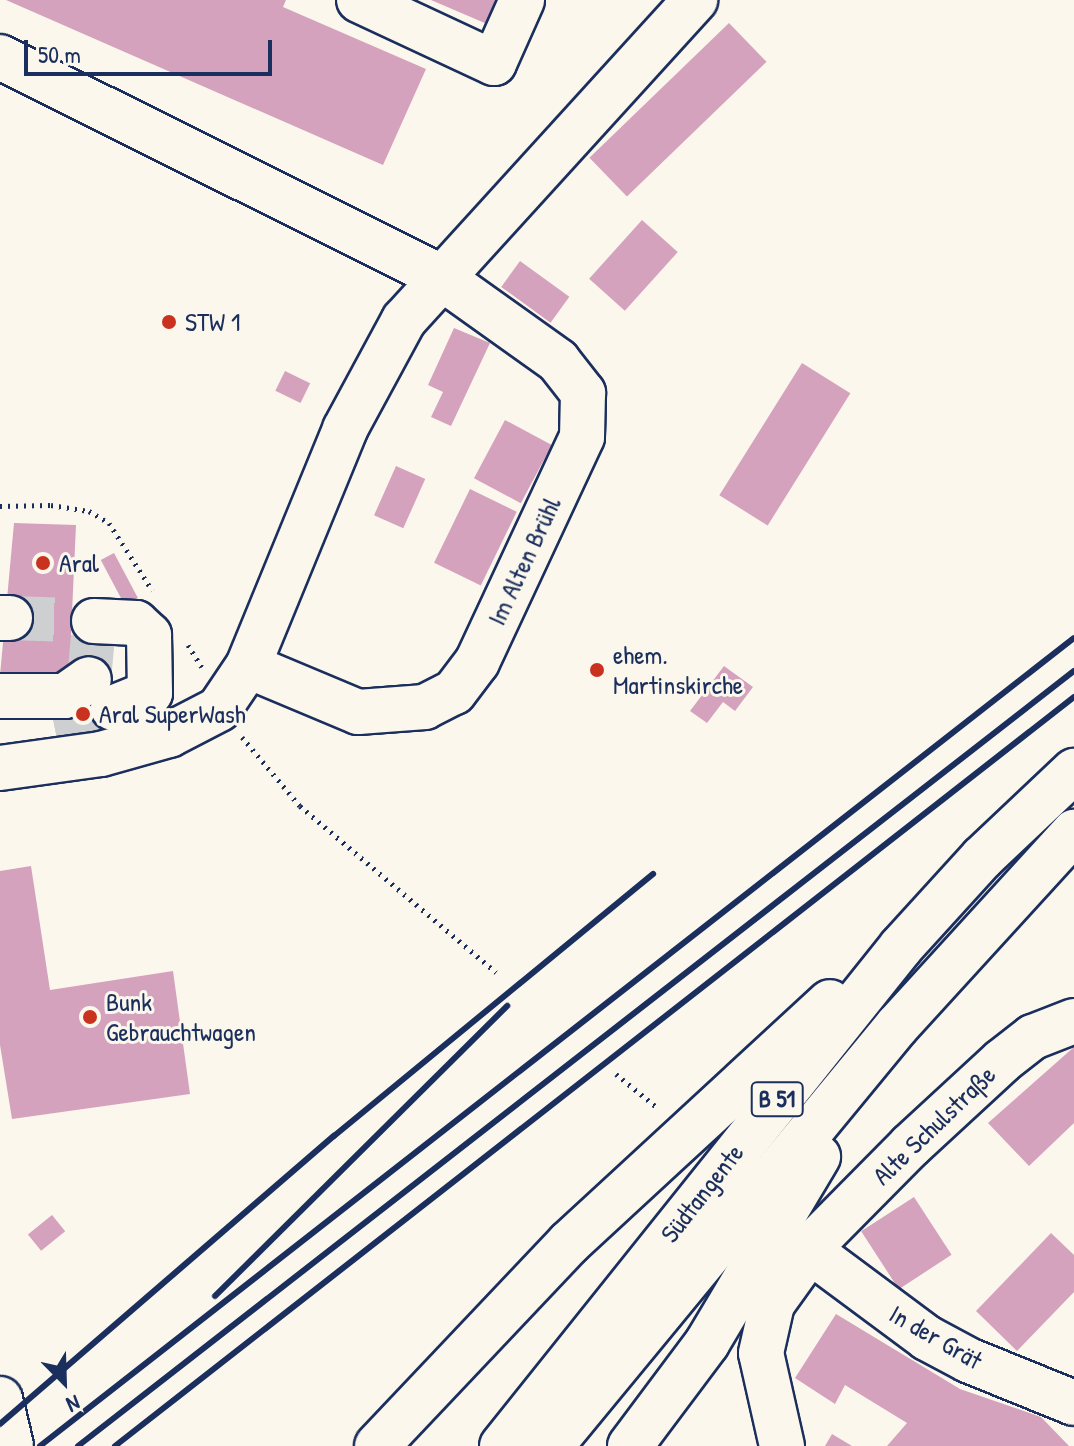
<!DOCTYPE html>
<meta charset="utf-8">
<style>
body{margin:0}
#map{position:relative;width:1074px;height:1446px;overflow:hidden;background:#fbf7ec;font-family:"Patrick Hand",sans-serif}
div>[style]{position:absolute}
.building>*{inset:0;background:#d5a2bd;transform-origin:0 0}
.minor-tunnel>*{height:44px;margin-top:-22px;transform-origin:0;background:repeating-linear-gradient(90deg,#cecfd0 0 44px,transparent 0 66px)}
.path>*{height:5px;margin-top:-2.5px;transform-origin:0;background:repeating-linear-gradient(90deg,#1b2f5e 0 2px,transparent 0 8px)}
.roads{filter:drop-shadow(2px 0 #1b2f5e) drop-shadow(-2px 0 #1b2f5e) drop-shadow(0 2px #1b2f5e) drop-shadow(0 -2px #1b2f5e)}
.minor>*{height:44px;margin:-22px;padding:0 22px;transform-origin:22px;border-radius:22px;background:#fbf7ec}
.major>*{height:44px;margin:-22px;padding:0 22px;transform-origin:22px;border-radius:22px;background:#fbf7ec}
.rail>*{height:6px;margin:-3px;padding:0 3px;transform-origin:3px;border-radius:3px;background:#1b2f5e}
.dots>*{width:22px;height:22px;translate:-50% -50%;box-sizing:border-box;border:4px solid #fbf7ec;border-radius:50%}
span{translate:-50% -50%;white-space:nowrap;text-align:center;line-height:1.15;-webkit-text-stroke:6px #fbf7ec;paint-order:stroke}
.shield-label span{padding:2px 6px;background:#fbf7ec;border:2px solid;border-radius:6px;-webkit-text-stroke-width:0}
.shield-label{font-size:24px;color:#1b2f5e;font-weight:700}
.poi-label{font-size:26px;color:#1b2f5e}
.left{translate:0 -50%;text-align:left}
.street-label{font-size:26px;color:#1b2f5e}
.north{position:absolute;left:24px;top:1342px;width:80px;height:80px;-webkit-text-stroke:6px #fbf7ec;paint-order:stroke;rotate:157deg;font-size:22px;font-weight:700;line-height:32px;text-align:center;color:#1b2f5e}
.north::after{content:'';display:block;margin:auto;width:28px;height:36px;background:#1b2f5e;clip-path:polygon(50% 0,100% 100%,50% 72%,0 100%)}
.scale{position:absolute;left:24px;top:40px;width:248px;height:36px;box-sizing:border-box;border:4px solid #1b2f5e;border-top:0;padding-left:10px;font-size:24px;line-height:28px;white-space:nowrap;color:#1b2f5e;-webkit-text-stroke:6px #fbf7ec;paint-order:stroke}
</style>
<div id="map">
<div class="building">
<div style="clip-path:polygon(6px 0,286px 0,283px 7px,426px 69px,383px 165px)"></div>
<div style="clip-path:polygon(431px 0,506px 0,494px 27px)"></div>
<div style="left:729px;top:23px;width:54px;height:194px;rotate:46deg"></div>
<div style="left:642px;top:220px;width:48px;height:79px;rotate:42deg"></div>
<div style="left:520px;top:261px;width:61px;height:32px;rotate:36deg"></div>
<div style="clip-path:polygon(454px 328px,490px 343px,451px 426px,431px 417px,443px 392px,428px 385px)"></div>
<div style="left:802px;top:363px;width:57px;height:156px;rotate:32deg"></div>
<div style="left:285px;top:371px;width:28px;height:22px;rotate:26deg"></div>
<div style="left:505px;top:420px;width:53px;height:66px;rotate:28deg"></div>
<div style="left:396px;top:466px;width:32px;height:54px;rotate:24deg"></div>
<div style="left:470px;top:489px;width:52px;height:82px;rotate:26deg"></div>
<div style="clip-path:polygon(14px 523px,76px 525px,71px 635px,101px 638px,97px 680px,0 675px)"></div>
<div style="left:114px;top:553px;width:51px;height:15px;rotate:62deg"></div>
<div style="clip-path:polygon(724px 666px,753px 687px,735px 711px,723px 702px,707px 723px,690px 711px)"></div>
<div style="left:110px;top:697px;width:23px;height:60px;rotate:77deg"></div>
<div style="clip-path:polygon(31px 866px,50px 990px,173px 971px,190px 1094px,12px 1119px,0 1045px,0 871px)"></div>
<div style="clip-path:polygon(1074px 1047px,1074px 1123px,1029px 1166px,988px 1123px)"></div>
<div style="left:914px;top:1197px;width:69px;height:63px;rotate:57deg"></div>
<div style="left:52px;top:1215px;width:21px;height:31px;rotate:51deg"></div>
<div style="clip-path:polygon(1051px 1233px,1074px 1255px,1074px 1292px,1017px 1351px,976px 1311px)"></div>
<div style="clip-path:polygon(836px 1314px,960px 1389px,1041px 1417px,1069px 1446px,887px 1446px,907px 1423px,845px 1385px,835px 1404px,795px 1378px)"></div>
<div style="clip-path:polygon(832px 1434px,852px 1446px,825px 1446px)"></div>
</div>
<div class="minor-tunnel">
<div style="left:10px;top:618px;width:62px;rotate:1.8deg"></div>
<div style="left:89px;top:679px;width:42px;rotate:-84.6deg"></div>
<div style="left:53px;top:720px;width:61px;rotate:-11.3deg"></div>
</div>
<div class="path">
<div style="left:0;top:506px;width:51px;rotate:-1.1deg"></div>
<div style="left:51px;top:505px;width:38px;rotate:9deg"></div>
<div style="left:89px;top:511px;width:23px;rotate:31deg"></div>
<div style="left:109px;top:523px;width:80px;rotate:57.3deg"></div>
<div style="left:188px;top:645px;width:26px;rotate:58deg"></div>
<div style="left:242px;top:737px;width:90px;rotate:50deg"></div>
<div style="left:300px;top:806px;width:257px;rotate:40.3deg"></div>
<div style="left:616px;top:1074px;width:55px;rotate:39.1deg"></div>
</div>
<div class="roads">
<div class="minor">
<div style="left:359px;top:0;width:149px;rotate:25deg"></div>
<div style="left:494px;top:63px;width:69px;rotate:-66deg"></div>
<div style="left:0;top:57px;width:491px;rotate:26.5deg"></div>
<div style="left:439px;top:276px;width:146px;rotate:35.5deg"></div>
<div style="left:558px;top:361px;width:41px;rotate:52deg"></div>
<div style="left:583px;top:393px;width:44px;rotate:91.3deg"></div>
<div style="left:582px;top:437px;width:248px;rotate:115deg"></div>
<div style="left:477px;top:662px;width:38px;rotate:127deg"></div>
<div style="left:454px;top:692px;width:33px;rotate:153deg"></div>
<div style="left:425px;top:707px;width:67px;rotate:175.7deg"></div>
<div style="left:358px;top:712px;width:119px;rotate:-157.3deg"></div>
<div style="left:0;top:618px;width:10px"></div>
<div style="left:94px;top:621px;width:42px;rotate:2.7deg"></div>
<div style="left:136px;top:623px;width:18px;rotate:43deg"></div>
<div style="left:149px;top:635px;width:58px;rotate:89deg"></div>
<div style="left:150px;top:693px;width:40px;rotate:158deg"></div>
<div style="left:0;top:696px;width:65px"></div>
<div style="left:65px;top:696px;width:29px;rotate:-35deg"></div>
<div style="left:0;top:768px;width:102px;rotate:-7.9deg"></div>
<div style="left:101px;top:754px;width:71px;rotate:-15.6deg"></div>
<div style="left:169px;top:735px;width:56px;rotate:-27.5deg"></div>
<div style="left:219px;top:709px;width:52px;rotate:-56deg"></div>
<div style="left:248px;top:666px;width:256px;rotate:-67.7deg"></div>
<div style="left:345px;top:429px;width:124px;rotate:-61.6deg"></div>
<div style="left:404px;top:320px;width:433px;rotate:-47.7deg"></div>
<div style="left:810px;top:1251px;width:146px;rotate:36.6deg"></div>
<div style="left:927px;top:1338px;width:47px;rotate:28.2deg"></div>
<div style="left:968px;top:1360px;width:114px;rotate:22.1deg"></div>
<div style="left:782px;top:1446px;width:95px;rotate:-102.7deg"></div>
<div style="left:761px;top:1353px;width:50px;rotate:-77.3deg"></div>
<div style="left:772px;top:1304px;width:82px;rotate:-54.4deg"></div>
<div style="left:820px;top:1237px;width:128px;rotate:-45.3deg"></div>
<div style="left:910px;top:1146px;width:125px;rotate:-42.7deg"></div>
<div style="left:1002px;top:1061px;width:39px;rotate:-38deg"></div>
<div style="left:1033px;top:1037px;width:44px;rotate:-21.3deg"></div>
</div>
<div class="major">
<div style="left:0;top:1399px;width:48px;rotate:76.8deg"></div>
<div style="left:377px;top:1446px;width:279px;rotate:-46.6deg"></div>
<div style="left:569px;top:1243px;width:355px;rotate:-42.7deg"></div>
<div style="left:502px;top:1446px;width:639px;rotate:-51.35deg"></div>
<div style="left:901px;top:947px;width:120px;rotate:-47.7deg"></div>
<div style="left:982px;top:858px;width:127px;rotate:-43.4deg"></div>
<div style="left:551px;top:1446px;width:544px;rotate:-50.52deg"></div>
<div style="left:897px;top:1026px;width:263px;rotate:-47.6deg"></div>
<div style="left:630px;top:1446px;width:129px;rotate:-53.2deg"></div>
<div style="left:707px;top:1343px;width:217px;rotate:-59.2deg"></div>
</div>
</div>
<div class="rail">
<div style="left:215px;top:1296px;width:412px;rotate:-44.8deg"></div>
<div style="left:0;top:1424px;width:441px;rotate:-40.8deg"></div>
<div style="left:334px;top:1136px;width:413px;rotate:-39.4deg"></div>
<div style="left:40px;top:1446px;width:1312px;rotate:-38.01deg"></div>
<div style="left:78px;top:1446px;width:1262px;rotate:-37.89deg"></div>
<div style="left:115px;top:1446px;width:1217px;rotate:-37.99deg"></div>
</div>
<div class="dots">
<div style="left:169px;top:322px;background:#c8321e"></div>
<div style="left:43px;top:563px;background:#c8321e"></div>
<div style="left:597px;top:670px;background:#c8321e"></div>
<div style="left:83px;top:714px;background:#c8321e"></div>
<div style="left:90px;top:1017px;background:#c8321e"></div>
</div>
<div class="shield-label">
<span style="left:777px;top:1099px">B 51</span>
</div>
<div class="poi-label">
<span class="left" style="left:185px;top:322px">STW 1</span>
<span class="left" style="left:59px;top:563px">Aral</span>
<span class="left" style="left:613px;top:670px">ehem.<br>Martinskirche</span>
<span class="left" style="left:99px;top:714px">Aral SuperWash</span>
<span class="left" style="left:106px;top:1017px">Bunk<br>Gebrauchtwagen</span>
</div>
<div class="street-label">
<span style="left:524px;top:561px;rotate:-65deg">Im Alten Brühl</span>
<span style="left:934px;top:1125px;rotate:-44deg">Alte Schulstraße</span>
<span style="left:702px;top:1193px;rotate:-52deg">Südtangente</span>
<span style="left:936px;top:1337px;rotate:30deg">In der Grät</span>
</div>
<div class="north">N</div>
<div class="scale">50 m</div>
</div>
